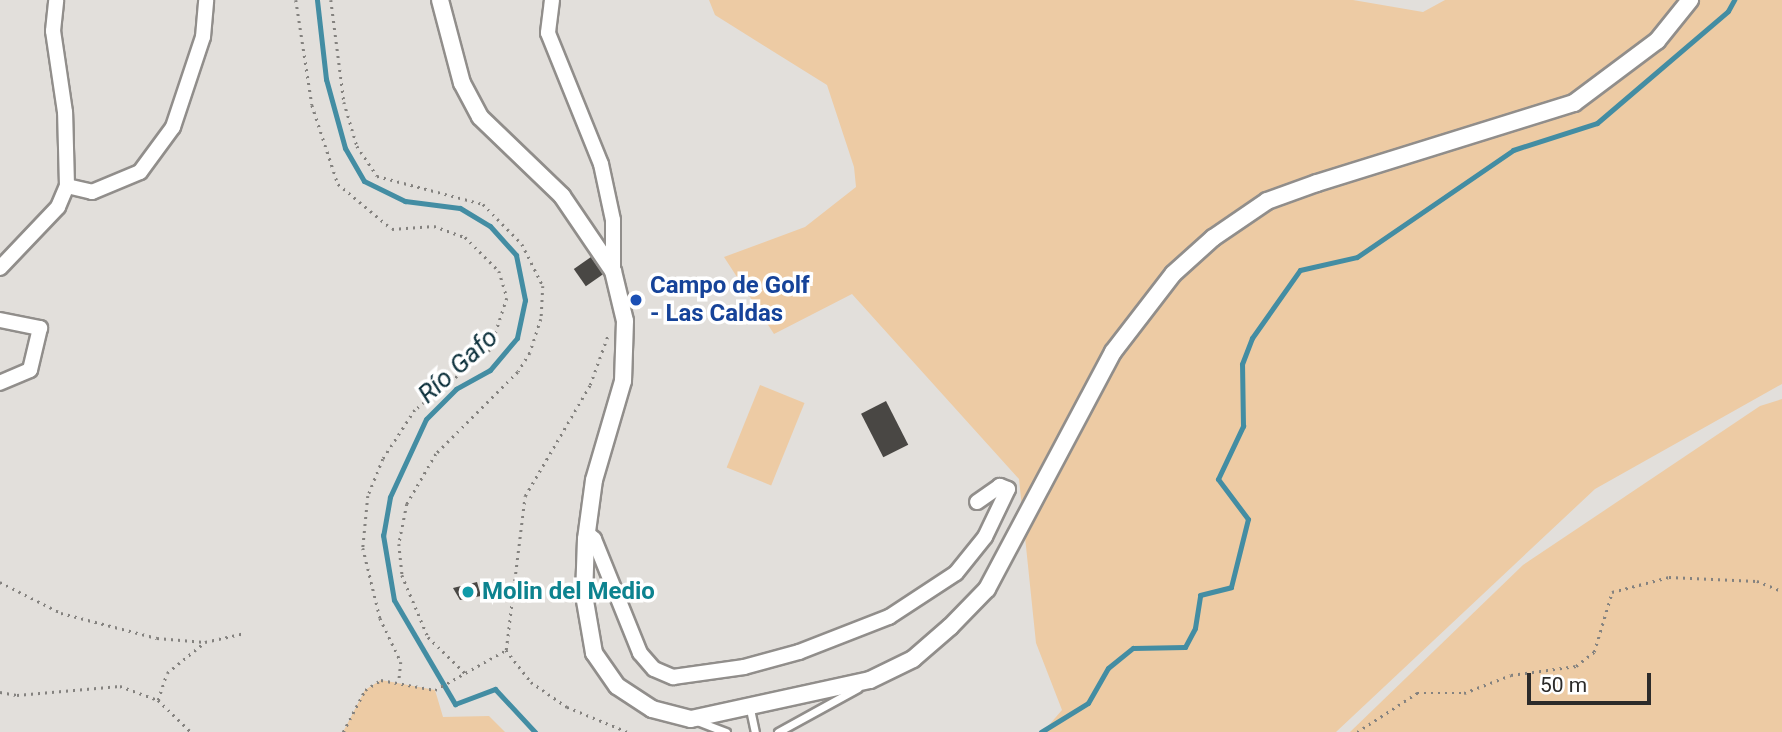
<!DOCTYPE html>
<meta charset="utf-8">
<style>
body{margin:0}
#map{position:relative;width:1782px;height:732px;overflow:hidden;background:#e2dfdb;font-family:Roboto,sans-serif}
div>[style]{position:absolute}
.green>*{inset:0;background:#edcba4;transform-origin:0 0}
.stream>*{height:5px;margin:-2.5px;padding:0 2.5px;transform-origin:2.5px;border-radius:2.5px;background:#438da3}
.building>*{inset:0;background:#494744;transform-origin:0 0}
.path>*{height:2.5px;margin-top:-1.25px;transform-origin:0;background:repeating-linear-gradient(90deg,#84827f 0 2px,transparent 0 7px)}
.roads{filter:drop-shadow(2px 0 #918e8b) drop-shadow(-2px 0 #918e8b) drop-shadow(0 2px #918e8b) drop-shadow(0 -2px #918e8b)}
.service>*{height:7px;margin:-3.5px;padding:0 3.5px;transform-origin:3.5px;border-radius:3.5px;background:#fff}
.minor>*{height:14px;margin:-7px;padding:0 7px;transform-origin:7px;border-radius:7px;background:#fff}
.tertiary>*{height:16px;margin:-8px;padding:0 8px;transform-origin:8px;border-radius:8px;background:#fff}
.dots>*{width:19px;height:19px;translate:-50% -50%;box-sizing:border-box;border:4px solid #fff;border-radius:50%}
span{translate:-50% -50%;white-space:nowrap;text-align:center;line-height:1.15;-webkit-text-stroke:7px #fff;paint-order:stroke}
.transit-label{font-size:24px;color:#164399;font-weight:700}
.left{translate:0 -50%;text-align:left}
.culture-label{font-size:24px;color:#0d838f;font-weight:700}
.water-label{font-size:26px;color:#0d313c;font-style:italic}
.scale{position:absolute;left:1527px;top:673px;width:124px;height:32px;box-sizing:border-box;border:4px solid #2c2b2a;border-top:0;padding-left:9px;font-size:21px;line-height:24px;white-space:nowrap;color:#2c2b2a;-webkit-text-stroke:5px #fff;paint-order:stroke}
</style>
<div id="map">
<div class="green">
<div style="clip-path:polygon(709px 0,1353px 0,1423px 12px,1445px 0,1782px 0,1782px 384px,1595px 489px,1336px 732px,1043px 732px,1062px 710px,1036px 643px,1019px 479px,852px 294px,774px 334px,724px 257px,805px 227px,856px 187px,854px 167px,827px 85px,715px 15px)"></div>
<div style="left:760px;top:385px;width:48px;height:89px;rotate:22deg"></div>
<div style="clip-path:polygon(1782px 399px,1782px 732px,1350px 732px,1523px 565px,1760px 406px)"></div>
<div style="clip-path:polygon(381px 680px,435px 690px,443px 717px,489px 716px,505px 732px,343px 732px,365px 690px)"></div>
</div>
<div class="stream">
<div style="left:317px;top:0;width:80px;rotate:83.5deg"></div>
<div style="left:326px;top:79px;width:72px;rotate:74.6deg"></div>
<div style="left:345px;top:148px;width:38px;rotate:60deg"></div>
<div style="left:364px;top:181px;width:46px;rotate:26deg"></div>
<div style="left:405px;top:201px;width:55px;rotate:7.3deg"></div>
<div style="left:460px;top:208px;width:35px;rotate:31deg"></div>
<div style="left:490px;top:226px;width:39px;rotate:48deg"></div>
<div style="left:516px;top:255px;width:46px;rotate:78.7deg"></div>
<div style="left:525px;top:300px;width:39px;rotate:102deg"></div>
<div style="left:517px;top:338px;width:42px;rotate:130.2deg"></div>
<div style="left:490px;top:370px;width:39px;rotate:151deg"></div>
<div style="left:456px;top:389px;width:42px;rotate:135deg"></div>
<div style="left:426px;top:419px;width:86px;rotate:114.8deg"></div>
<div style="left:390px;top:497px;width:39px;rotate:100deg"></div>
<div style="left:383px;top:535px;width:66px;rotate:80.4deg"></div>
<div style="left:394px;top:600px;width:121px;rotate:59.6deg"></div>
<div style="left:455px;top:704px;width:43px;rotate:-20.6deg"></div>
<div style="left:495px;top:689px;width:59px;rotate:47.1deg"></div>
<div style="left:1041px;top:732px;width:55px;rotate:-31.7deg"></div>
<div style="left:1088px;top:703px;width:40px;rotate:-60.3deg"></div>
<div style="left:1108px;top:668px;width:32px;rotate:-39deg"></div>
<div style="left:1133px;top:648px;width:52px;rotate:-1.1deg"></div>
<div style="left:1185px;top:647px;width:21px;rotate:-62deg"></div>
<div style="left:1195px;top:628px;width:33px;rotate:-81deg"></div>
<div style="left:1200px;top:595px;width:32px;rotate:-14deg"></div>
<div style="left:1231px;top:587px;width:70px;rotate:-76deg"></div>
<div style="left:1248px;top:519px;width:50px;rotate:-126.9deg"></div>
<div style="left:1218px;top:479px;width:59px;rotate:-64.7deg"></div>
<div style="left:1243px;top:426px;width:62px;rotate:-90.9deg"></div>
<div style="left:1242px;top:364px;width:28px;rotate:-69deg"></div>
<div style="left:1252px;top:338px;width:83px;rotate:-54.8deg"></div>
<div style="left:1300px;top:270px;width:58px;rotate:-12.8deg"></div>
<div style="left:1357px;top:257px;width:189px;rotate:-34.4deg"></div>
<div style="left:1513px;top:150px;width:88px;rotate:-17.8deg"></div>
<div style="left:1597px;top:123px;width:172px;rotate:-40.5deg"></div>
<div style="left:1728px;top:11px;width:13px;rotate:-61deg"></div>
</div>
<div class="building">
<div style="left:591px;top:257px;width:21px;height:21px;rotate:55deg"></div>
<div style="left:886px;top:401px;width:49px;height:28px;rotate:63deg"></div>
<div style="clip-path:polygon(477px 582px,481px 596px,460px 600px,453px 588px)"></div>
</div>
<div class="path">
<div style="left:296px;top:0;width:106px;rotate:81.3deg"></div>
<div style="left:312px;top:105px;width:83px;rotate:71.8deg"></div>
<div style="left:338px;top:184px;width:70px;rotate:39.8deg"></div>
<div style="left:392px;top:229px;width:42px;rotate:-4.1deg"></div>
<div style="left:434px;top:226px;width:33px;rotate:20deg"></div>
<div style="left:465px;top:237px;width:48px;rotate:45deg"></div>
<div style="left:499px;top:271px;width:28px;rotate:73deg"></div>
<div style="left:507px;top:298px;width:55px;rotate:108.1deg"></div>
<div style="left:490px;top:350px;width:96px;rotate:141.3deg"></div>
<div style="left:415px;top:410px;width:59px;rotate:123.1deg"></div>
<div style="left:383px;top:459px;width:40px;rotate:112deg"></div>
<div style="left:368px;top:496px;width:52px;rotate:95.5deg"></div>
<div style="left:363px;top:548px;width:72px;rotate:76.3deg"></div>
<div style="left:380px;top:618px;width:49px;rotate:64.5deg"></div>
<div style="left:401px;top:662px;width:19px;rotate:96deg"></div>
<div style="left:331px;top:0;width:103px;rotate:82.7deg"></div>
<div style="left:344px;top:102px;width:46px;rotate:73.5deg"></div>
<div style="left:357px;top:146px;width:36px;rotate:56deg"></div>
<div style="left:377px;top:176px;width:110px;rotate:14.8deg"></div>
<div style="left:483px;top:204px;width:56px;rotate:45.7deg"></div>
<div style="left:522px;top:244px;width:47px;rotate:63.4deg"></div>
<div style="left:543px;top:286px;width:33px;rotate:93deg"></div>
<div style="left:541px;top:319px;width:36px;rotate:108deg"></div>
<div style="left:530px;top:353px;width:22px;rotate:122deg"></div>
<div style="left:518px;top:372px;width:116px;rotate:135deg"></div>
<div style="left:436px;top:454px;width:58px;rotate:120.1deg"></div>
<div style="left:407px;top:504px;width:41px;rotate:101.3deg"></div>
<div style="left:399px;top:544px;width:31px;rotate:84deg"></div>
<div style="left:402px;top:575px;width:67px;rotate:67.2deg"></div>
<div style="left:428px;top:637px;width:52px;rotate:44.2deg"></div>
<div style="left:0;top:582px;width:68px;rotate:26.9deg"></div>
<div style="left:61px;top:613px;width:99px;rotate:14.6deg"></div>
<div style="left:157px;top:638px;width:48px;rotate:4.8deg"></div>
<div style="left:506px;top:650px;width:155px;rotate:-83deg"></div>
<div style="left:525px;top:496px;width:129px;rotate:-59.6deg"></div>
<div style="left:590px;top:385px;width:53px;rotate:-70.2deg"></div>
<div style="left:0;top:692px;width:17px;rotate:10deg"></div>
<div style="left:17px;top:695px;width:103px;rotate:-5deg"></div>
<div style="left:120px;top:686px;width:40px;rotate:20.2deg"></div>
<div style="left:158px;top:700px;width:46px;rotate:44.1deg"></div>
<div style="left:158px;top:700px;width:28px;rotate:-72deg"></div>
<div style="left:167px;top:673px;width:49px;rotate:-39.2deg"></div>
<div style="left:205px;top:642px;width:41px;rotate:-12.7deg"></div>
<div style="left:343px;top:732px;width:47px;rotate:-62.4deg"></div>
<div style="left:365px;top:690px;width:19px;rotate:-32deg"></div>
<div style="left:381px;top:680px;width:55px;rotate:10.5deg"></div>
<div style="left:435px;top:690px;width:81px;rotate:-29.4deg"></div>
<div style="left:506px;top:650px;width:41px;rotate:52deg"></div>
<div style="left:531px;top:682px;width:44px;rotate:34.8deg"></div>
<div style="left:567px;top:707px;width:66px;rotate:22.3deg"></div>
<div style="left:1357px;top:732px;width:72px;rotate:-33deg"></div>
<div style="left:1417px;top:693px;width:47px"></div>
<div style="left:1464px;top:693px;width:50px;rotate:-21deg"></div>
<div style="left:1511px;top:675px;width:66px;rotate:-7.9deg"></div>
<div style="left:1576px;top:666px;width:23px;rotate:-38deg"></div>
<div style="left:1594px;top:652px;width:63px;rotate:-73.3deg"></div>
<div style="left:1612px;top:592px;width:59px;rotate:-14.7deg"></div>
<div style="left:1669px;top:577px;width:88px;rotate:2.6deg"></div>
<div style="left:1757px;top:581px;width:27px;rotate:22deg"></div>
</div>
<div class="roads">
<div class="service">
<div style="left:750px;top:709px;width:24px;rotate:78deg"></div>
<div style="left:697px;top:721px;width:31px;rotate:21deg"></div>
<div style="left:778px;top:732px;width:91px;rotate:-28.8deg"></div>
</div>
<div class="minor">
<div style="left:552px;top:0;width:33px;rotate:97deg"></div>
<div style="left:548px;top:33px;width:141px;rotate:68deg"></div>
<div style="left:601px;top:164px;width:57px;rotate:77.9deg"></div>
<div style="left:613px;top:220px;width:51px;rotate:90deg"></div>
<div style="left:67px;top:186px;width:26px;rotate:13deg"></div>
<div style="left:92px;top:192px;width:52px;rotate:-22.6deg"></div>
<div style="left:140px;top:172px;width:56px;rotate:-53.7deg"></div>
<div style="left:173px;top:127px;width:95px;rotate:-71.6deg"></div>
<div style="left:203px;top:37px;width:37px;rotate:-85deg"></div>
<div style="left:0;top:268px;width:84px;rotate:-46.4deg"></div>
<div style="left:58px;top:207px;width:23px;rotate:-67deg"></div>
<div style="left:67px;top:186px;width:74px;rotate:-91.5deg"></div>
<div style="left:65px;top:112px;width:82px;rotate:-98.4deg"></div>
<div style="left:53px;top:31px;width:31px;rotate:-84deg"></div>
<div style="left:0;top:320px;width:41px;rotate:11.3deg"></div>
<div style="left:40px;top:328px;width:43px;rotate:103.4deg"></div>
<div style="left:30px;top:370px;width:33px;rotate:157deg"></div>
<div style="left:587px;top:533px;width:9px;rotate:41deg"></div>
<div style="left:594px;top:539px;width:123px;rotate:68deg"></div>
<div style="left:640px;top:653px;width:21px;rotate:49deg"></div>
<div style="left:654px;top:669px;width:21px;rotate:23deg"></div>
<div style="left:673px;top:677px;width:72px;rotate:-8deg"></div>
<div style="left:744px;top:667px;width:57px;rotate:-15.3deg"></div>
<div style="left:799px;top:652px;width:97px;rotate:-21.3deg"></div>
<div style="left:889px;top:617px;width:80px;rotate:-33.3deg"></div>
<div style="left:956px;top:573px;width:46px;rotate:-51.1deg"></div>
<div style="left:985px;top:537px;width:53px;rotate:-64.4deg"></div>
<div style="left:1008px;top:489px;width:9px;rotate:-159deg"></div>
<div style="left:1000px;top:486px;width:28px;rotate:145deg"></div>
</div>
<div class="tertiary">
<div style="left:440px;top:0;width:86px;rotate:75.2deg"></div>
<div style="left:462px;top:83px;width:38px;rotate:62deg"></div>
<div style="left:480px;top:117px;width:114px;rotate:43.9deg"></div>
<div style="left:562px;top:196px;width:91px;rotate:55.8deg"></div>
<div style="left:613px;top:271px;width:51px;rotate:76.5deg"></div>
<div style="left:625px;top:321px;width:60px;rotate:91.9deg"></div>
<div style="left:623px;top:381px;width:103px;rotate:106.3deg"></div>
<div style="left:594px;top:480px;width:60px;rotate:97.7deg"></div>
<div style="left:586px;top:539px;width:56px;rotate:92deg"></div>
<div style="left:584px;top:595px;width:59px;rotate:80.2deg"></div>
<div style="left:594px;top:653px;width:40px;rotate:55.1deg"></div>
<div style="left:617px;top:686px;width:42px;rotate:33.3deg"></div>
<div style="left:652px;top:709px;width:40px;rotate:14.4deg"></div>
<div style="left:691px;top:719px;width:183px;rotate:-12.3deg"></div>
<div style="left:870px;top:680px;width:48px;rotate:-26deg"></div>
<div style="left:913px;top:659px;width:49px;rotate:-40.9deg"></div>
<div style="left:950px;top:627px;width:53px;rotate:-45.8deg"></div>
<div style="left:987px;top:589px;width:268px;rotate:-62deg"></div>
<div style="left:1113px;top:352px;width:98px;rotate:-52.4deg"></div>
<div style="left:1173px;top:274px;width:54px;rotate:-42deg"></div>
<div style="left:1213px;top:238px;width:65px;rotate:-34.4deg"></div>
<div style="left:1267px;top:201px;width:53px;rotate:-19.8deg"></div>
<div style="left:1317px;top:183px;width:269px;rotate:-17.3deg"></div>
<div style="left:1574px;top:103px;width:104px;rotate:-36.8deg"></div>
<div style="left:1657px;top:41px;width:53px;rotate:-51.2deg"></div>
</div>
</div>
<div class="dots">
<div style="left:636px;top:300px;background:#1a4fb4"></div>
<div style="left:468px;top:592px;background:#0f9aa8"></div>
</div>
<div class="transit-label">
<span class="left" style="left:650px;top:300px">Campo de Golf<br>- Las Caldas</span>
</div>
<div class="culture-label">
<span class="left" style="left:482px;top:592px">Molin del Medio</span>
</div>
<div class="water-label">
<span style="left:458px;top:366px;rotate:-42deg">Río Gafo</span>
</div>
<div class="scale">50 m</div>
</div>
